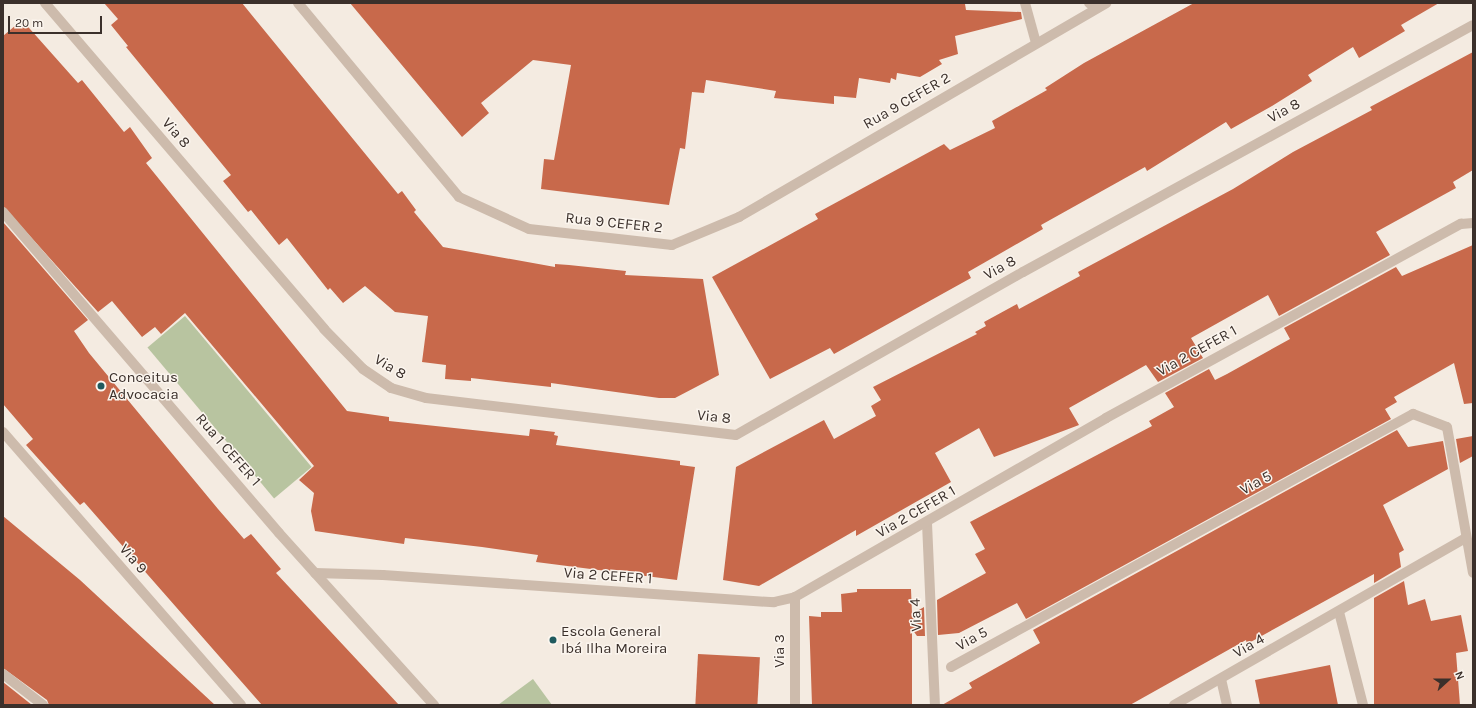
<!DOCTYPE html>
<meta charset="utf-8">
<style>
body{margin:0}
#map{position:relative;width:1476px;height:708px;overflow:hidden;background:#f4ebe1;font-family:Karla,sans-serif}
div>[style]{position:absolute}
.green>*{inset:0;background:#b8c4a0;transform-origin:0 0}
.building>*{inset:0;background:#c8694b;transform-origin:0 0}
.minor>*{height:10px;margin:-5px;padding:0 5px;transform-origin:5px;border-radius:5px;background:#cdbbac}
.tertiary>*{height:10px;margin:-5px;padding:0 5px;transform-origin:5px;border-radius:5px;background:#cdbbac}
.dots>*{width:11px;height:11px;translate:-50% -50%;box-sizing:border-box;border:2px solid #fbf5ee;border-radius:50%}
span{translate:-50% -50%;white-space:nowrap;text-align:center;line-height:1.15;-webkit-text-stroke:3px #fbf5ee;paint-order:stroke}
.street-label{font-size:15px;color:#3b302b}
.poi-label{font-size:15px;color:#3b302b}
.left{translate:0 -50%;text-align:left}
.frame{position:absolute;inset:0;border:4px solid #3b302b;pointer-events:none}
.north{position:absolute;left:1428px;top:660px;width:40px;height:40px;-webkit-text-stroke:3px #fbf5ee;paint-order:stroke;rotate:69deg;font-size:11px;font-weight:700;line-height:16px;text-align:center;color:#3b302b}
.north::after{content:'';display:block;margin:auto;width:14px;height:18px;background:#3b302b;clip-path:polygon(50% 0,100% 100%,50% 72%,0 100%)}
.scale{position:absolute;left:8px;top:16px;width:94px;height:18px;box-sizing:border-box;border:2px solid #3b302b;border-top:0;padding-left:5px;font-size:12px;line-height:14px;white-space:nowrap;color:#3b302b;-webkit-text-stroke:3px #fbf5ee;paint-order:stroke}
</style>
<div id="map">
<div class="green">
<div style="left:185px;top:316px;width:197px;height:49px;rotate:50deg"></div>
<div style="clip-path:polygon(533px 679px,552px 705px,498px 705px)"></div>
</div>
<div class="building">
<div style="clip-path:polygon(104px 3px,242px 3px,398px 194px,402px 191px,416px 210px,414px 212px,443px 247px,555px 267px,555px 264px,569px 265px,626px 271px,625px 275px,703px 279px,719px 375px,675px 398px,659px 398px,551px 383px,551px 387px,471px 378px,471px 381px,445px 379px,446px 365px,422px 362px,428px 316px,395px 312px,365px 286px,343px 303px,330px 288px,328px 290px,287px 238px,279px 245px,251px 210px,248px 212px,223px 181px,231px 175px,126px 47px,128px 46px,111px 25px,118px 19px)"></div>
<div style="clip-path:polygon(350px 3px,951px 3px,965px 4px,966px 10px,1021px 12px,1022px 19px,955px 36px,958px 54px,939px 60px,942px 64px,920px 77px,897px 73px,896px 80px,891px 78px,890px 83px,859px 78px,856px 98px,834px 96px,834px 104px,774px 98px,776px 91px,706px 80px,704px 93px,692px 92px,685px 149px,680px 148px,669px 205px,541px 189px,544px 159px,554px 160px,571px 65px,533px 60px,481px 103px,489px 113px,462px 137px)"></div>
<div style="clip-path:polygon(1194px 3px,1439px 3px,1401px 25px,1405px 31px,1359px 58px,1353px 47px,1308px 75px,1312px 81px,1272px 106px,1231px 129px,1226px 122px,1147px 171px,1145px 167px,1041px 225px,1043px 229px,968px 272px,971px 278px,834px 354px,830px 348px,770px 379px,712px 277px,818px 219px,815px 214px,944px 144px,950px 150px,995px 128px,992px 121px,1047px 90px,1045px 88px,1084px 63px)"></div>
<div style="clip-path:polygon(22px 20px,78px 83px,82px 80px,124px 132px,130px 127px,152px 158px,146px 163px,347px 411px,389px 417px,389px 421px,529px 436px,530px 429px,555px 432px,554px 435px,558px 436px,556px 445px,680px 461px,680px 465px,695px 467px,677px 580px,536px 562px,538px 555px,482px 547px,405px 538px,404px 544px,315px 531px,311px 511px,314px 493px,299px 480px,314px 466px,185px 313px,161px 334px,155px 327px,142px 337px,112px 301px,98px 312px,3px 206px,3px 36px)"></div>
<div style="clip-path:polygon(1473px 52px,1473px 170px,1453px 182px,1456px 188px,1376px 232px,1390px 255px,1279px 316px,1268px 295px,1191px 338px,1203px 358px,1158px 382px,1146px 365px,1069px 408px,1079px 425px,994px 457px,979px 428px,935px 453px,951px 482px,856px 536px,856px 530px,759px 586px,723px 580px,736px 467px,824px 420px,834px 439px,876px 416px,871px 406px,881px 400px,873px 387px,977px 334px,975px 332px,986px 326px,984px 322px,1017px 304px,1019px 309px,1080px 276px,1078px 272px,1233px 189px,1293px 152px,1372px 110px,1370px 107px)"></div>
<div style="clip-path:polygon(3px 222px,88px 320px,74px 331px,89px 353px,218px 509px,244px 539px,251px 534px,281px 569px,276px 573px,399px 705px,262px 705px,84px 502px,80px 505px,26px 445px,33px 439px,3px 404px)"></div>
<div style="clip-path:polygon(1473px 245px,1473px 403px,1464px 404px,1454px 363px,1394px 397px,1397px 402px,1385px 409px,1391px 419px,1026px 619px,1017px 603px,959px 633px,938px 635px,937px 600px,986px 573px,975px 554px,985px 549px,970px 522px,1152px 426px,1149px 421px,1174px 407px,1165px 393px,1209px 369px,1215px 380px,1227px 374px,1290px 339px,1284px 328px,1396px 267px,1402px 276px)"></div>
<div style="clip-path:polygon(1397px 430px,1408px 447px,1443px 441px,1448px 469px,1383px 505px,1404px 550px,1399px 553px,1401px 567px,1374px 583px,1374px 574px,1247px 644px,1246px 640px,1130px 705px,942px 705px,972px 688px,969px 683px,1040px 643px,1033px 630px)"></div>
<div style="clip-path:polygon(1473px 436px,1473px 456px,1460px 463px,1456px 439px)"></div>
<div style="clip-path:polygon(3px 516px,80px 580px,215px 705px,49px 705px,47px 700px,3px 668px)"></div>
<div style="clip-path:polygon(1404px 581px,1408px 605px,1425px 599px,1431px 621px,1461px 615px,1468px 651px,1456px 653px,1460px 705px,1374px 705px,1374px 598px)"></div>
<div style="clip-path:polygon(857px 589px,911px 589px,912px 614px,924px 607px,925px 636px,917px 636px,912px 629px,912px 705px,812px 705px,809px 616px,821px 617px,821px 612px,842px 612px,841px 594px,857px 592px)"></div>
<div style="left:698px;top:654px;width:62px;height:51px;rotate:3deg"></div>
<div style="clip-path:polygon(1330px 665px,1338px 705px,1260px 705px,1255px 680px)"></div>
<div style="clip-path:polygon(3px 682px,32px 705px,3px 705px)"></div>
</div>
<div class="minor">
<div style="left:45px;top:3px;width:429px;rotate:49.4deg"></div>
<div style="left:324px;top:329px;width:56px;rotate:45.7deg"></div>
<div style="left:363px;top:369px;width:34px;rotate:34deg"></div>
<div style="left:391px;top:388px;width:36px;rotate:16deg"></div>
<div style="left:426px;top:398px;width:312px;rotate:6.8deg"></div>
<div style="left:736px;top:435px;width:330px;rotate:-29.6deg"></div>
<div style="left:1023px;top:272px;width:513px;rotate:-28.76deg"></div>
<div style="left:1025px;top:3px;width:41px;rotate:74.6deg"></div>
<div style="left:1089px;top:3px;width:9px;rotate:36deg"></div>
<div style="left:3px;top:432px;width:362px;rotate:48.9deg"></div>
<div style="left:927px;top:523px;width:182px;rotate:87.5deg"></div>
<div style="left:315px;top:573px;width:68px;rotate:1.7deg"></div>
<div style="left:383px;top:575px;width:392px;rotate:4deg"></div>
<div style="left:774px;top:602px;width:22px;rotate:-13deg"></div>
<div style="left:795px;top:597px;width:359px;rotate:-29.9deg"></div>
<div style="left:1106px;top:418px;width:405px;rotate:-28.7deg"></div>
<div style="left:1461px;top:224px;width:12px;rotate:-5deg"></div>
<div style="left:795px;top:597px;width:108px;rotate:90deg"></div>
<div style="left:1339px;top:612px;width:96px;rotate:75.5deg"></div>
<div style="left:951px;top:667px;width:527px;rotate:-28.71deg"></div>
<div style="left:1413px;top:414px;width:36px;rotate:21deg"></div>
<div style="left:1447px;top:427px;width:148px;rotate:79.9deg"></div>
<div style="left:3px;top:674px;width:51px;rotate:37.8deg"></div>
<div style="left:1221px;top:679px;width:27px;rotate:77deg"></div>
<div style="left:1174px;top:705px;width:336px;rotate:-29.8deg"></div>
</div>
<div class="tertiary">
<div style="left:298px;top:3px;width:252px;rotate:50.3deg"></div>
<div style="left:459px;top:197px;width:77px;rotate:24.6deg"></div>
<div style="left:529px;top:229px;width:144px;rotate:6.4deg"></div>
<div style="left:672px;top:245px;width:73px;rotate:-22.7deg"></div>
<div style="left:739px;top:217px;width:425px;rotate:-30.2deg"></div>
<div style="left:3px;top:212px;width:423px;rotate:49.3deg"></div>
<div style="left:279px;top:533px;width:232px;rotate:48deg"></div>
</div>
<div class="dots">
<div style="left:101px;top:386px;background:#1f5a5e"></div>
<div style="left:553px;top:640px;background:#1f5a5e"></div>
</div>
<div class="street-label">
<span style="left:907px;top:101px;rotate:-30deg">Rua 9 CEFER 2</span>
<span style="left:1284px;top:111px;rotate:-29deg">Via 8</span>
<span style="left:176px;top:133px;rotate:49deg">Via 8</span>
<span style="left:614px;top:223px;rotate:6deg">Rua 9 CEFER 2</span>
<span style="left:1000px;top:268px;rotate:-29deg">Via 8</span>
<span style="left:1197px;top:351px;rotate:-29deg">Via 2 CEFER 1</span>
<span style="left:390px;top:367px;rotate:31deg">Via 8</span>
<span style="left:714px;top:417px;rotate:6deg">Via 8</span>
<span style="left:228px;top:450px;rotate:49deg">Rua 1 CEFER 1</span>
<span style="left:1256px;top:483px;rotate:-29deg">Via 5</span>
<span style="left:916px;top:512px;rotate:-30deg">Via 2 CEFER 1</span>
<span style="left:133px;top:559px;rotate:49deg">Via 9</span>
<span style="left:608px;top:576px;rotate:4deg">Via 2 CEFER 1</span>
<span style="left:916px;top:615px;rotate:-93deg">Via 4</span>
<span style="left:972px;top:639px;rotate:-29deg">Via 5</span>
<span style="left:1249px;top:646px;rotate:-30deg">Via 4</span>
<span style="left:780px;top:651px;rotate:-90deg">Via 3</span>
</div>
<div class="poi-label">
<span class="left" style="left:109px;top:386px">Conceitus<br>Advocacia</span>
<span class="left" style="left:561px;top:640px">Escola General<br>Ibá Ilha Moreira</span>
</div>
<div class="frame"></div>
<div class="north">N</div>
<div class="scale">20 m</div>
</div>
